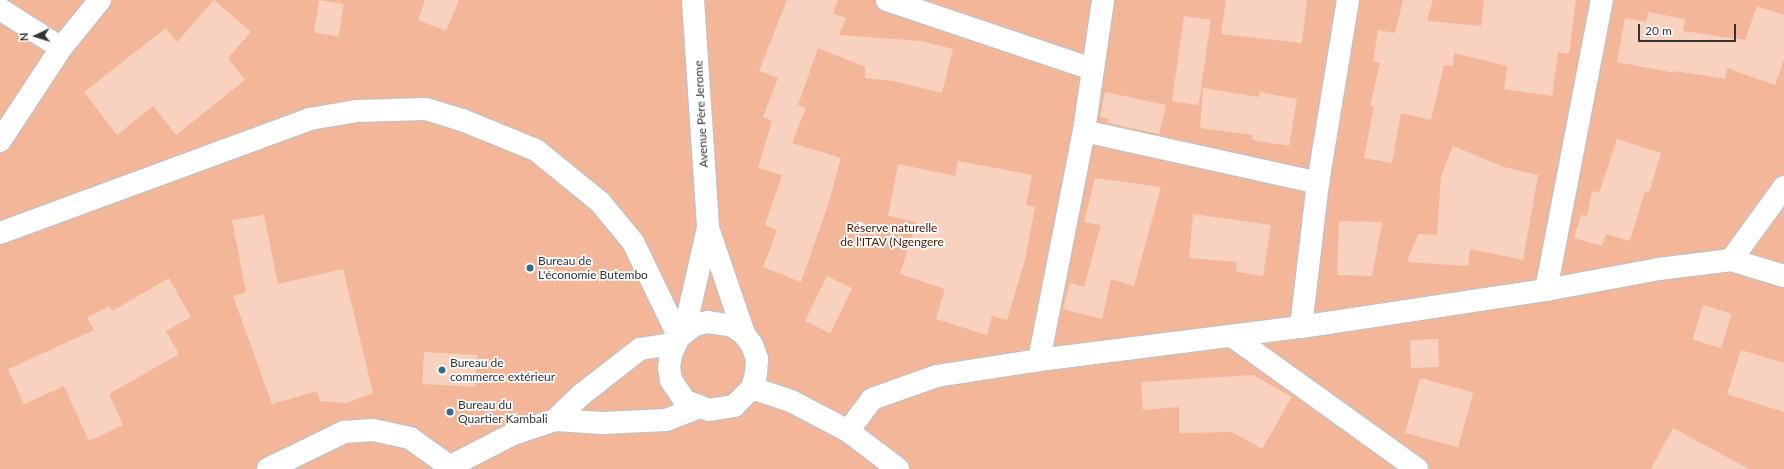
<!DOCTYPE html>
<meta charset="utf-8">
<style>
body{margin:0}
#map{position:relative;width:1784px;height:469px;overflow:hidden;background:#f9f4f2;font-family:Lato,sans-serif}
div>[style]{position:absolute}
.green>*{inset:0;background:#f4b698;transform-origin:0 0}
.building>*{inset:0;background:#f9d2bf;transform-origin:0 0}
.roads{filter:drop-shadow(1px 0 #c5c0be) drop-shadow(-1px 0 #c5c0be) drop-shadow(0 1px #c5c0be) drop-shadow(0 -1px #c5c0be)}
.minor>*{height:22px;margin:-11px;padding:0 11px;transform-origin:11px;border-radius:11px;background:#fff}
.dots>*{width:11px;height:11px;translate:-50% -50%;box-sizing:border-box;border:2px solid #fff;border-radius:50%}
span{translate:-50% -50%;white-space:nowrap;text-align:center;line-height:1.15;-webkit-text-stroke:3.5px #fff;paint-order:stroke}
.street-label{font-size:12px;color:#353333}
.park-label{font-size:12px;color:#48200a}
.poi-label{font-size:12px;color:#353333}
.left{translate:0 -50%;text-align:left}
.north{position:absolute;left:16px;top:16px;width:40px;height:40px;-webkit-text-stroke:3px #fff;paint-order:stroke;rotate:266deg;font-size:11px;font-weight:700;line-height:16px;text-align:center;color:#353333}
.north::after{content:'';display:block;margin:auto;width:14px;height:18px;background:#353333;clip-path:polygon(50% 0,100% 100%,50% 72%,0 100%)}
.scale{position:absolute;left:1638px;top:24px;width:98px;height:18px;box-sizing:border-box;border:2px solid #353333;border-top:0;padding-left:5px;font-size:12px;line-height:14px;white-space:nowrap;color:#353333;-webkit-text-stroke:3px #fff;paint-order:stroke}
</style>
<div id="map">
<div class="green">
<div style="left:0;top:0;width:1784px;height:469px"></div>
</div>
<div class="building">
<div style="clip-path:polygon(214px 0,251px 32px,228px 58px,245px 80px,176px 135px,153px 106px,117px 135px,84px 92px,166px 28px,177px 42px)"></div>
<div style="left:319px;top:0;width:25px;height:33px;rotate:9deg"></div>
<div style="clip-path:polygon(425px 0,459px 0,446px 31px,418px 20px)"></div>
<div style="clip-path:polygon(787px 0,838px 0,833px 13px,846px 18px,839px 35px,921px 41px,953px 49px,942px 93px,893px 81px,865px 78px,865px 67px,818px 48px,798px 105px,806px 108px,792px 143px,841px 158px,828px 205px,801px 282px,763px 267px,777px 230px,765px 225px,782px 175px,758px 168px,772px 121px,763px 117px,778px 78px,759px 71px)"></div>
<div style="clip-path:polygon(1226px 0,1307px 0,1302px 43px,1221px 34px)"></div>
<div style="clip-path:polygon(1403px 0,1433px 0,1427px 21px,1481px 26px,1484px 0,1576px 0,1569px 54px,1558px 52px,1552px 96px,1504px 89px,1507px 66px,1454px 53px,1453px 66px,1444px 65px,1431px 120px,1401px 113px,1392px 163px,1364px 158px,1374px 107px,1370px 106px,1380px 63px,1373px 62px,1378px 30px,1395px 33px)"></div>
<div style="clip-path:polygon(1757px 6px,1784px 15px,1784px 59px,1775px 85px,1727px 68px,1725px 79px,1675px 71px,1675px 73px,1617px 62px,1625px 18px,1646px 22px,1648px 12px,1685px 19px,1683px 31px,1745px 40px)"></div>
<div style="left:1184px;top:16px;width:27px;height:86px;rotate:8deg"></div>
<div style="clip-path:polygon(1203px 88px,1259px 97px,1260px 92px,1297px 99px,1289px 146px,1252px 140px,1253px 135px,1200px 128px)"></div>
<div style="clip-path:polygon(1105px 92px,1166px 105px,1159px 134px,1108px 123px,1109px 119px,1100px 117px)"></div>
<div style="clip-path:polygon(1617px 139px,1661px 153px,1649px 192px,1645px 191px,1630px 241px,1606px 234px,1602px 246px,1574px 238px,1581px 215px,1587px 216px,1592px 191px,1599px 193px)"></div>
<div style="clip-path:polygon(1453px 146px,1504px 167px,1538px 175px,1523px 260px,1470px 249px,1468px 266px,1407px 262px,1418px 234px,1437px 235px,1441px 176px)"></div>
<div style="clip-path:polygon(958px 161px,1032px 175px,1026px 205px,1035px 207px,1025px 260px,1007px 320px,992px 316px,987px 335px,936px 319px,945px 289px,900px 274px,916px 222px,888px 216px,898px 164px,955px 176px)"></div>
<div style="clip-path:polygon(1095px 178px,1161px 187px,1134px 286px,1111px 279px,1102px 319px,1063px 309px,1070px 283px,1084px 287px,1101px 225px,1084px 222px)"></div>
<div style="clip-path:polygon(1193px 214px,1271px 225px,1263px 276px,1236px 272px,1237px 262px,1189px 258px)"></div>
<div style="clip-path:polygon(264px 215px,278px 284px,343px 269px,373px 393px,347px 403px,320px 401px,317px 391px,272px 404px,233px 296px,246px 292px,232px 220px)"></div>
<div style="clip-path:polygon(1339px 221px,1382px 222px,1372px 276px,1337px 275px)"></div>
<div style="left:827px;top:276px;width:28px;height:50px;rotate:26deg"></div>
<div style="clip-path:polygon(169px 278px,191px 317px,166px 331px,179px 354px,109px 394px,123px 425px,89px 441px,64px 386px,24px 404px,8px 369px,94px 330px,87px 318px,109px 306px,112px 311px)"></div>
<div style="left:1703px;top:305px;width:30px;height:36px;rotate:17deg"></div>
<div style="left:1438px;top:339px;width:28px;height:28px;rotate:88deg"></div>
<div style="clip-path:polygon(1741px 350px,1784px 363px,1784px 412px,1727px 394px)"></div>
<div style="left:424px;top:352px;width:53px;height:32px;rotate:3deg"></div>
<div style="clip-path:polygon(1253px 375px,1292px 397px,1262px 449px,1232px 432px,1179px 433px,1179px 407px,1143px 410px,1141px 382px)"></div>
<div style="left:1420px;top:378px;width:55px;height:57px;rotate:15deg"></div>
<div style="clip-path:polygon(1673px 428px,1749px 469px,1651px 469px)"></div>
</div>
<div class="roads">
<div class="minor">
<div style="left:693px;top:0;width:228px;rotate:86.2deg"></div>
<div style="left:708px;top:228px;width:112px;rotate:71.2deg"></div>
<div style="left:744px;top:334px;width:14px;rotate:54deg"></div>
<div style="left:752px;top:345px;width:15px;rotate:70deg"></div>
<div style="left:757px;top:359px;width:15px;rotate:94deg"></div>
<div style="left:756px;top:374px;width:15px;rotate:106deg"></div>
<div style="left:752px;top:388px;width:25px;rotate:135deg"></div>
<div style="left:734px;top:406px;width:25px;rotate:171deg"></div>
<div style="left:709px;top:410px;width:26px;rotate:-159deg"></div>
<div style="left:685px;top:401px;width:25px;rotate:-124deg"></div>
<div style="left:671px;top:380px;width:13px;rotate:-99deg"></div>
<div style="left:669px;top:367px;width:13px;rotate:-81deg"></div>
<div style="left:671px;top:354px;width:19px;rotate:-65deg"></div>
<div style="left:679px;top:337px;width:20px;rotate:-37deg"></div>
<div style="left:695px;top:325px;width:13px;rotate:-13deg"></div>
<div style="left:708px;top:322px;width:25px;rotate:9deg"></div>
<div style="left:733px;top:326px;width:14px;rotate:36deg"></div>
<div style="left:887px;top:0;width:216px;rotate:18.6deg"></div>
<div style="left:0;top:9px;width:72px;rotate:32.6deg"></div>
<div style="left:1084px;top:131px;width:240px;rotate:12.5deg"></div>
<div style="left:0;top:141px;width:111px;rotate:-56.7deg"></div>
<div style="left:61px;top:48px;width:62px;rotate:-50.9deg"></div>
<div style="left:0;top:233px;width:330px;rotate:-20.2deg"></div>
<div style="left:310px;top:119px;width:48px;rotate:-9.7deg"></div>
<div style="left:357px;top:111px;width:69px;rotate:-1.7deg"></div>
<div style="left:426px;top:109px;width:38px;rotate:17deg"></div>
<div style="left:462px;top:120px;width:80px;rotate:22.1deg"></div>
<div style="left:536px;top:150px;width:82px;rotate:39.1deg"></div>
<div style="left:600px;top:202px;width:52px;rotate:50.5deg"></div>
<div style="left:633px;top:242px;width:106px;rotate:64.2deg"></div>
<div style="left:1731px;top:260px;width:90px;rotate:-54deg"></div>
<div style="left:1546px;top:290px;width:295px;rotate:-79.1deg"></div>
<div style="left:1301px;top:327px;width:145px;rotate:-83.3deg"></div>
<div style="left:1318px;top:183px;width:185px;rotate:-80.7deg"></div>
<div style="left:684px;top:333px;width:108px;rotate:-77.1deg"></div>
<div style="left:1232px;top:336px;width:228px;rotate:35.7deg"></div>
<div style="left:1039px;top:360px;width:233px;rotate:-78.9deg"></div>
<div style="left:1084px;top:131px;width:132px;rotate:-81.7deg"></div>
<div style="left:752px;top:388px;width:41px;rotate:18.4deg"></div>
<div style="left:791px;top:401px;width:64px;rotate:27.8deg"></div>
<div style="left:848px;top:431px;width:63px;rotate:37.2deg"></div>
<div style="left:555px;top:420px;width:36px;rotate:-44deg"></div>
<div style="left:581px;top:395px;width:75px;rotate:-37.9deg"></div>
<div style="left:640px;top:349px;width:36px;rotate:-9deg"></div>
<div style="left:848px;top:431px;width:40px;rotate:-53deg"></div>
<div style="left:872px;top:399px;width:69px;rotate:-19.5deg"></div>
<div style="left:937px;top:376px;width:103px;rotate:-8.9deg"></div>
<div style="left:1039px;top:360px;width:264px;rotate:-7.2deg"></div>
<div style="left:1301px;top:327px;width:248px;rotate:-8.6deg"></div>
<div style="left:1546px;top:290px;width:115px;rotate:-10.5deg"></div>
<div style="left:1659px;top:269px;width:73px;rotate:-7.1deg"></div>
<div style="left:1731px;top:260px;width:55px;rotate:16.8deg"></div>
<div style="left:268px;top:469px;width:85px;rotate:-26deg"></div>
<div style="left:344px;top:432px;width:29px;rotate:-4deg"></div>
<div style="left:373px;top:430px;width:38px;rotate:12deg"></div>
<div style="left:410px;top:438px;width:48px;rotate:35.7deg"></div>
<div style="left:445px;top:469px;width:76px;rotate:-27.2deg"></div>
<div style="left:513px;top:434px;width:44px;rotate:-18.4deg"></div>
<div style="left:555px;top:420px;width:47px;rotate:3.7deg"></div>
<div style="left:602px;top:423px;width:64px;rotate:-2.7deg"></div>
<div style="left:666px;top:420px;width:33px;rotate:-21deg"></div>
</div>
</div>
<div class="dots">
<div style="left:530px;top:268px;background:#336e86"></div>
<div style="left:442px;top:370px;background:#336e86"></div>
<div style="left:450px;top:412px;background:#336e86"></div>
</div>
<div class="street-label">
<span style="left:701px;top:114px;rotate:-93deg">Avenue Père Jerome</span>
</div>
<div class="park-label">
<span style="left:892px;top:235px">Réserve naturelle<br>de l'ITAV (Ngengere</span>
</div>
<div class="poi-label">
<span class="left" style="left:538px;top:268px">Bureau de<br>L'économie Butembo</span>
<span class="left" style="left:450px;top:370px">Bureau de<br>commerce extérieur</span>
<span class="left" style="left:458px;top:412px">Bureau du<br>Quartier Kambali</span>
</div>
<div class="north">N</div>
<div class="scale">20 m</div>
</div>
